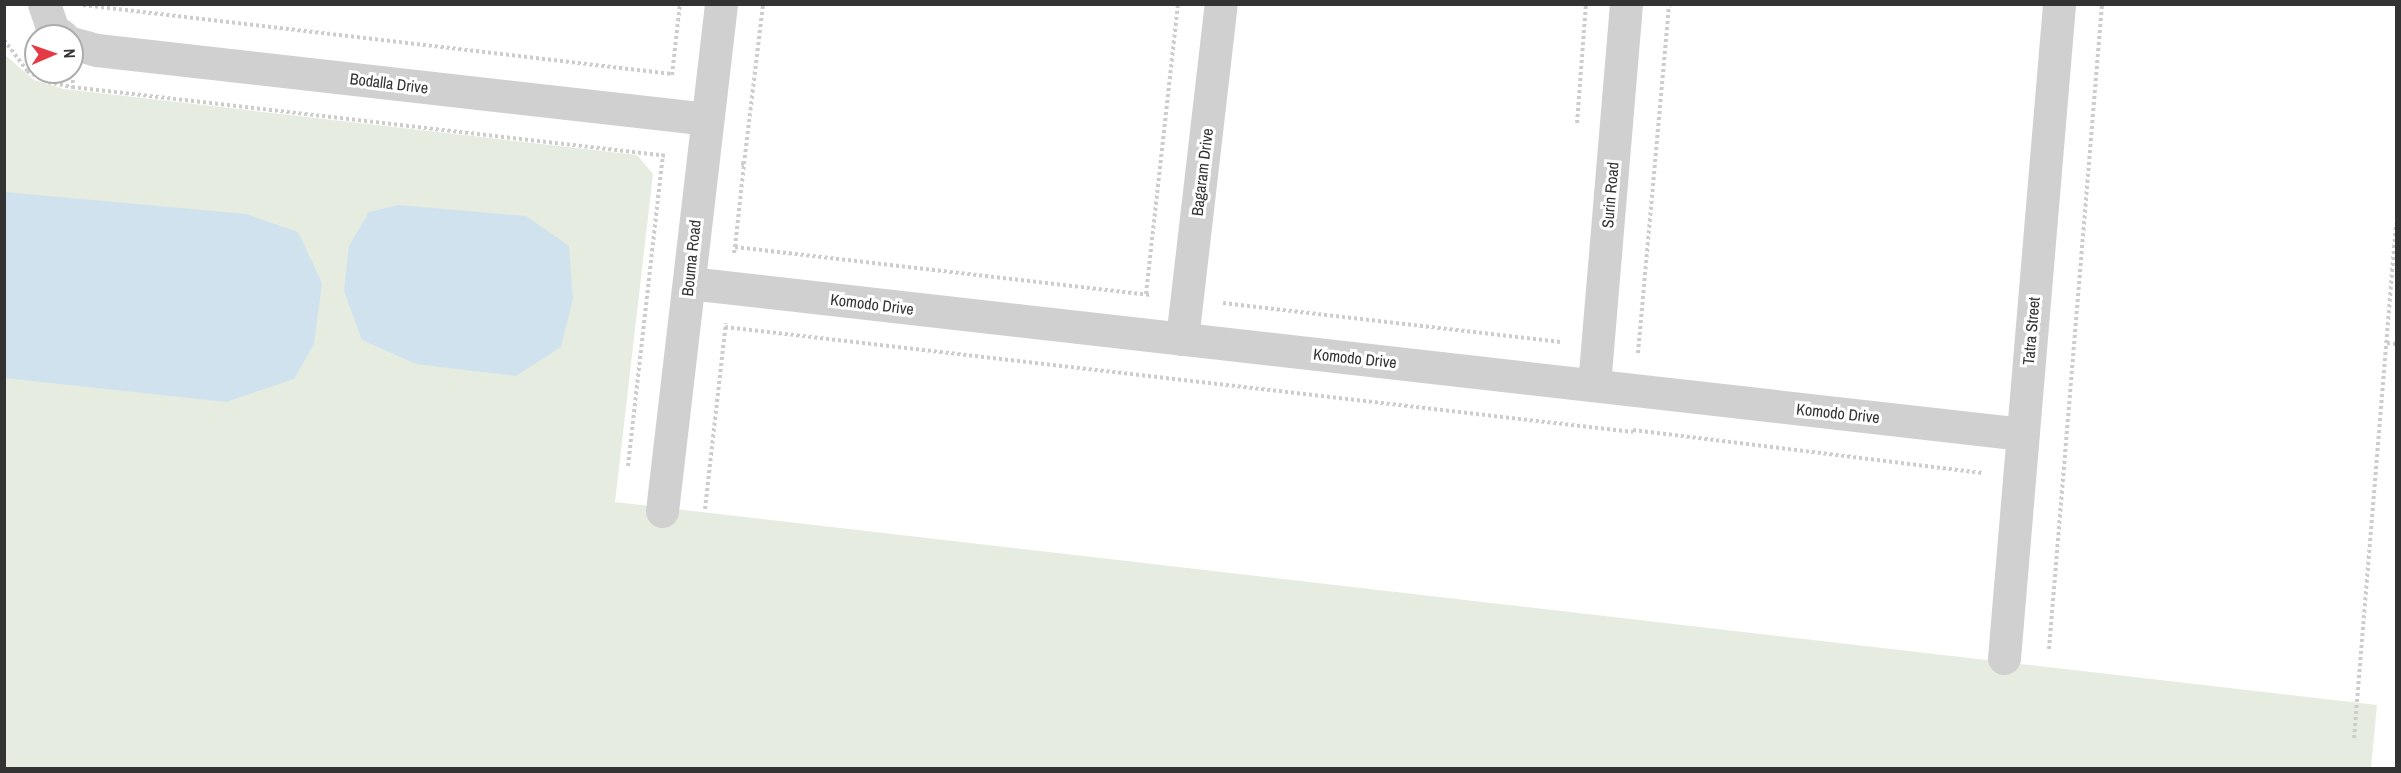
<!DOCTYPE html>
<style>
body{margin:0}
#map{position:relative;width:2401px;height:773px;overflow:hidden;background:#fff;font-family:"Archivo Narrow",sans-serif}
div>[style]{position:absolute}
.green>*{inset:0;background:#e6ecdf}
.water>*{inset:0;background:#cfe2ee}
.path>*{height:4px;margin-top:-2px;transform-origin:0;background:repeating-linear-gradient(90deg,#cdcdcd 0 3px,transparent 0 6px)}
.street>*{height:33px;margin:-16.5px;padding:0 16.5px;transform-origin:16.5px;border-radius:16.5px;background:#d0d0d0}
span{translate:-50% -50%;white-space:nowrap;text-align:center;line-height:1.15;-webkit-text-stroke:6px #fff;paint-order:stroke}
.street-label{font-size:16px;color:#333}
.frame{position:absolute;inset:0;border:6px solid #333;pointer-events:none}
.north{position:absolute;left:24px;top:24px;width:60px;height:60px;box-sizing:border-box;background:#fff;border:2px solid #adadad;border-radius:50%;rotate:88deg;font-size:16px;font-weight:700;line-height:24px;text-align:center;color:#333}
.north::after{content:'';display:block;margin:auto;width:21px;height:27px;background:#e63946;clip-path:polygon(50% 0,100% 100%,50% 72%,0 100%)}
</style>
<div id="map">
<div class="green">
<div style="clip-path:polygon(4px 54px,34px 80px,64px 89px,637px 155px,653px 174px,615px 502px,2377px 705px,2371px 768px,5px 768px)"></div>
</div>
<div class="water">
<div style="clip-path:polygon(4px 192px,246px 214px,298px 232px,322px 283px,314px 344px,294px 379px,226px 402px,5px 378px)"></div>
<div style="clip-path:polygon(398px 205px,526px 216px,569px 246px,573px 299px,561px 347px,516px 376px,416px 364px,362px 340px,344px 291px,349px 246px,369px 212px)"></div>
</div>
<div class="path">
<div style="left:83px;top:5px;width:593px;rotate:6.68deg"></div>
<div style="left:4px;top:40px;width:39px;rotate:53deg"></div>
<div style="left:27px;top:71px;width:24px;rotate:28deg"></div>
<div style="left:48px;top:82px;width:25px;rotate:12deg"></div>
<div style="left:672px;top:75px;width:71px;rotate:-83.6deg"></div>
<div style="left:73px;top:80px;width:7px;rotate:98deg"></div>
<div style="left:72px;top:87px;width:600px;rotate:6.6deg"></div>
<div style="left:1577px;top:123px;width:119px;rotate:-85.7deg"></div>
<div style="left:744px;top:164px;width:161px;rotate:-83.2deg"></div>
<div style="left:735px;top:247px;width:83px;rotate:-83.8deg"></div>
<div style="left:744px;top:164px;width:6px;rotate:-171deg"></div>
<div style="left:734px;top:253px;width:6px;rotate:-81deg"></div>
<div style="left:735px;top:247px;width:418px;rotate:6.6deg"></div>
<div style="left:1146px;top:294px;width:292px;rotate:-83.7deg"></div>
<div style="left:1223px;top:303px;width:340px;rotate:6.6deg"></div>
<div style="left:725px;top:327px;width:914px;rotate:6.6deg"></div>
<div style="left:2387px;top:343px;width:9px;rotate:6deg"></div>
<div style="left:1638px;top:353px;width:350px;rotate:-84.9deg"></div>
<div style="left:1633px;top:430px;width:352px;rotate:7deg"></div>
<div style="left:628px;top:466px;width:314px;rotate:-83.6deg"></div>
<div style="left:705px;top:509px;width:187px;rotate:-83.6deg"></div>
<div style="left:2049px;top:649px;width:647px;rotate:-85.3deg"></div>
<div style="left:2354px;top:738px;width:516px;rotate:-85.33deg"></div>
</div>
<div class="street">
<div style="left:44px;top:4px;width:28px;rotate:71deg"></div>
<div style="left:53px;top:30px;width:11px;rotate:34deg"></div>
<div style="left:72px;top:43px;width:26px;rotate:16deg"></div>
<div style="left:97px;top:50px;width:614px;rotate:6.45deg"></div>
<div style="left:689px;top:283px;width:1342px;rotate:6.46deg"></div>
<div style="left:1182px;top:339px;width:337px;rotate:-83.4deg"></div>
<div style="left:1594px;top:385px;width:382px;rotate:-85.2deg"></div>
<div style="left:662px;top:511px;width:510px;rotate:-83.36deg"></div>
<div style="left:2004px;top:658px;width:656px;rotate:-85.19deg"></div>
</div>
<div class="street-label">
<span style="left:389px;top:83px;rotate:7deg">Bodalla Drive</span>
<span style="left:1202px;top:172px;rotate:-83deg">Bagaram Drive</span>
<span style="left:1610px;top:195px;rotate:-85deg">Surin Road</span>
<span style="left:691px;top:258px;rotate:-84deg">Bouma Road</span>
<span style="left:872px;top:304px;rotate:7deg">Komodo Drive</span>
<span style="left:2031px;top:331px;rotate:-85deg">Tatra Street</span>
<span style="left:1355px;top:358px;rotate:6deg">Komodo Drive</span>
<span style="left:1838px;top:413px;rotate:6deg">Komodo Drive</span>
</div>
<div class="frame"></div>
<div class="north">N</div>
</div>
